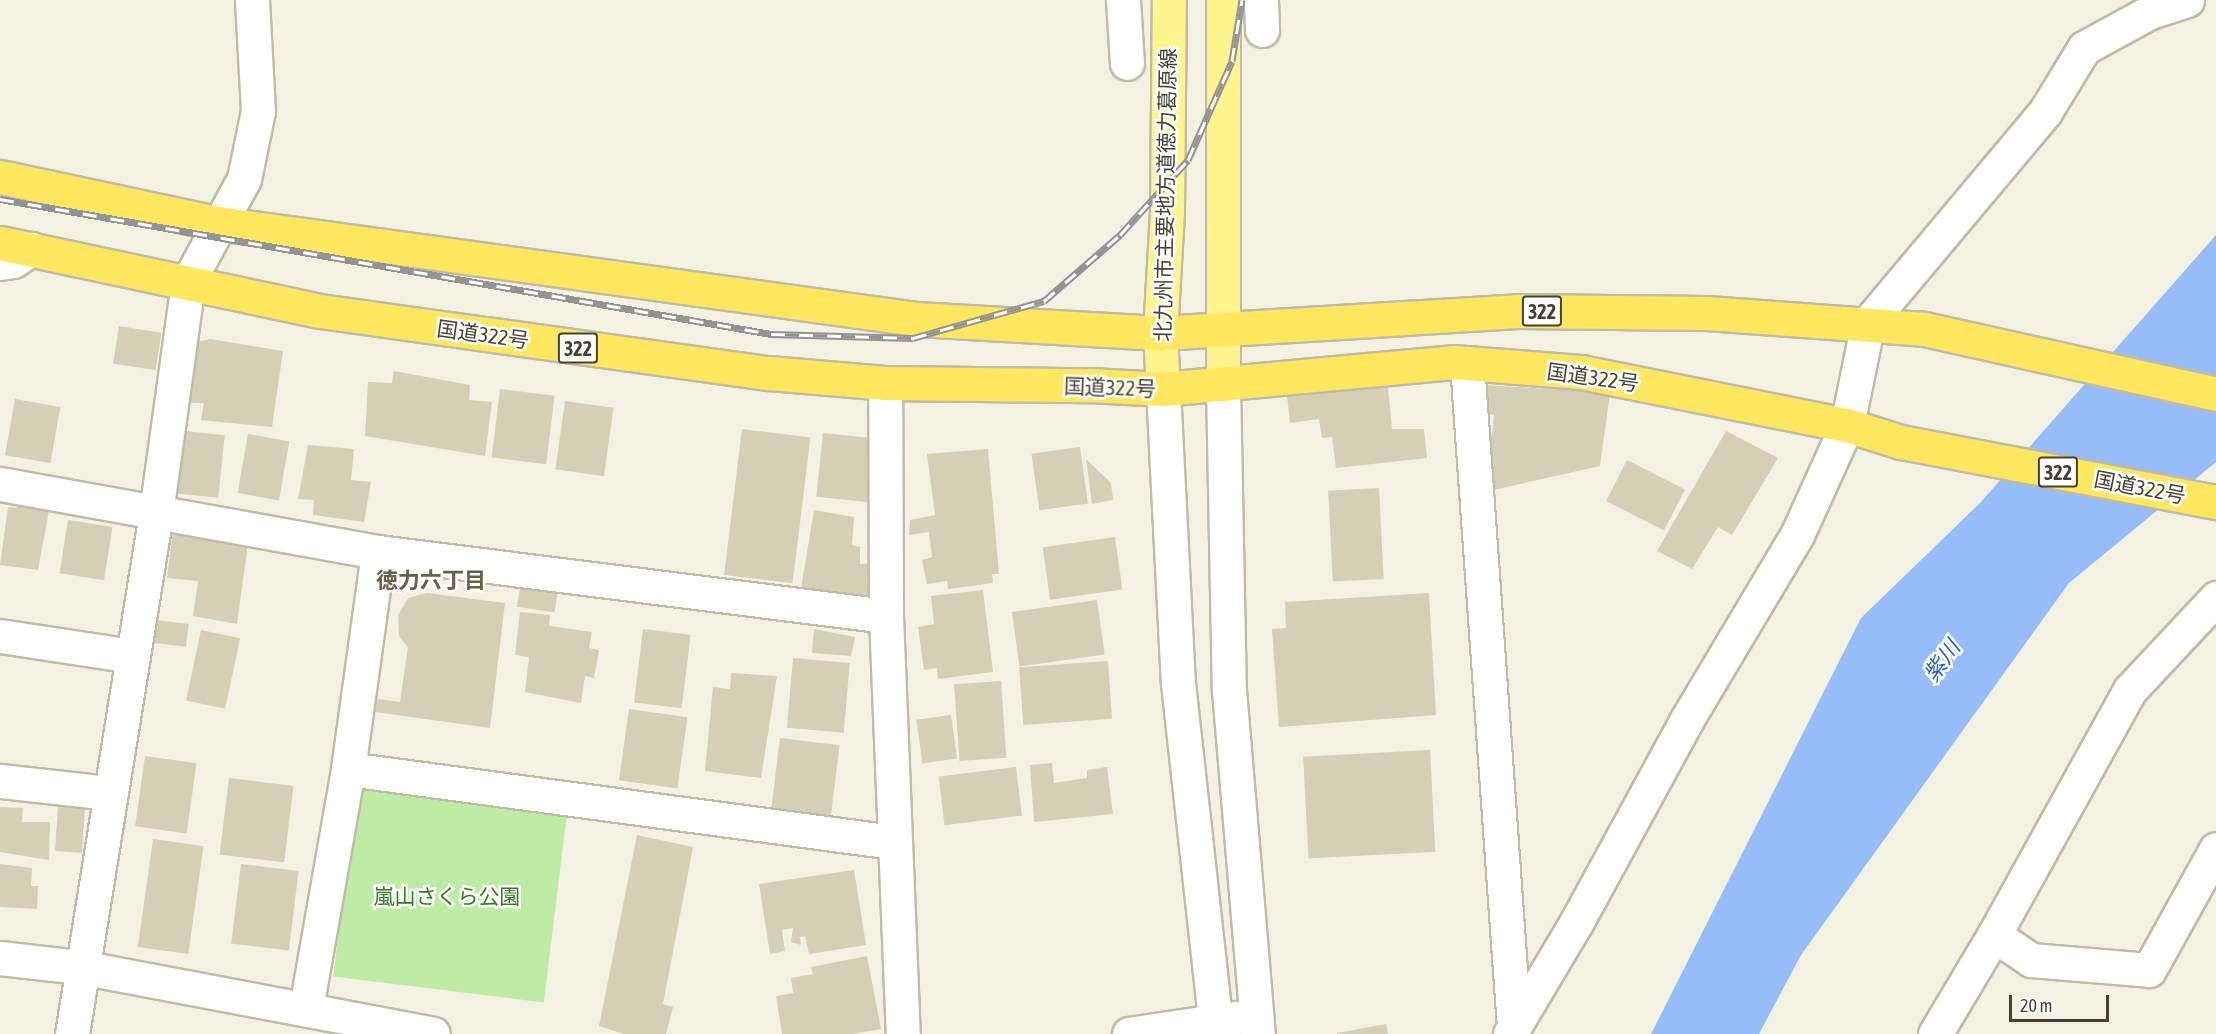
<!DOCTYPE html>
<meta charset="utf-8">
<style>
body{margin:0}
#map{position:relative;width:2216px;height:1034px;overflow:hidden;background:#f3f1e2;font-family:"Asap Condensed","Noto Sans JP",sans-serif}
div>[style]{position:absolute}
.green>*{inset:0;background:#bfeca5;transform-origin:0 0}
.water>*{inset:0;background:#96bdf7}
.building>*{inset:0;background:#d5cfb6;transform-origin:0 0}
.roads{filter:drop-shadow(2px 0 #bfbba4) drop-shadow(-2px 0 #bfbba4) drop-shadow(0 2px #bfbba4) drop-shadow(0 -2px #bfbba4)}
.minor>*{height:33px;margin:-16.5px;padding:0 16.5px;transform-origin:16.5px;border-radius:16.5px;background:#fff}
.major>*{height:33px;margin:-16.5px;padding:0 16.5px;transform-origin:16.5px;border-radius:16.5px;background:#fff48e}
.highway>*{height:33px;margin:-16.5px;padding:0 16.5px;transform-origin:16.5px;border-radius:16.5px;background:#ffe860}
.rail>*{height:7px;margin-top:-3.5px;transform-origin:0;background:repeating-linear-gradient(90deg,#fff 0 14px,#939393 0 28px);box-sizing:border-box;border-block:2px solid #939393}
span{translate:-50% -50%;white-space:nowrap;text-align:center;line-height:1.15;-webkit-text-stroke:5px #fff;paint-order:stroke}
.shield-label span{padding:2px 4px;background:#fff;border:2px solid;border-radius:4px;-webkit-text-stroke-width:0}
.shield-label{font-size:20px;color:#454132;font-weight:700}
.street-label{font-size:21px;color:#454132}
.park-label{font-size:21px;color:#327b20}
.neighbourhood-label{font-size:22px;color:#686148;font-weight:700}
.water-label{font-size:22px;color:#215dba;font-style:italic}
.scale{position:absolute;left:2009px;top:995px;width:100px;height:27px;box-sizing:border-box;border:3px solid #454132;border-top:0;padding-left:8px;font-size:18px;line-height:21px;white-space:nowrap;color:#454132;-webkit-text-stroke:4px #fff;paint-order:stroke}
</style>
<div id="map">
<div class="green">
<div style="left:357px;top:784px;width:212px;height:194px;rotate:7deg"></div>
</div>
<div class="water">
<div style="clip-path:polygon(2216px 235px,2216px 462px,2069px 583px,1801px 955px,1759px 1034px,1651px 1034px,1861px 618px,1980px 503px)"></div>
</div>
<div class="building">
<div style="left:119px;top:326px;width:43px;height:38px;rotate:9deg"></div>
<div style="clip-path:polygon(210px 339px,283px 351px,272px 427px,201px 420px,204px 403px,190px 403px,197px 342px)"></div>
<div style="clip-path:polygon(394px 371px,470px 385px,469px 400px,492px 402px,485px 456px,365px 436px,368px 382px,392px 383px)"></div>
<div style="clip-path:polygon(1485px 385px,1610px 393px,1600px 466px,1489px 491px,1484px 434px,1492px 436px,1494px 415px,1484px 413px)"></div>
<div style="clip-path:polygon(1388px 387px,1392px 429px,1424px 429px,1427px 458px,1336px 468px,1332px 437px,1322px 438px,1319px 419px,1290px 423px,1287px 395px)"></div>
<div style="left:500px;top:389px;width:55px;height:69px;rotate:7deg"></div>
<div style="left:15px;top:399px;width:46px;height:57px;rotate:10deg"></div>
<div style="left:565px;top:401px;width:49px;height:69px;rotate:8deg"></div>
<div style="left:742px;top:429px;width:69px;height:147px;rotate:7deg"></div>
<div style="left:185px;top:431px;width:40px;height:63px;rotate:6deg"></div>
<div style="clip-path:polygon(1726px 431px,1778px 458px,1732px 535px,1718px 527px,1692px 569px,1657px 551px)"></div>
<div style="left:823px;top:433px;width:51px;height:64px;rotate:6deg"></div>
<div style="left:248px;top:434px;width:42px;height:60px;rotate:10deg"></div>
<div style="clip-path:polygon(308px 445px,354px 449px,351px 480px,371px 482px,364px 522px,313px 515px,314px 500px,298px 499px)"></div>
<div style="left:1080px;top:447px;width:57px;height:49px;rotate:82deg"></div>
<div style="clip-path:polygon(988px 449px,999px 574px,992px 574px,993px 583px,948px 589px,947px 581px,927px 584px,922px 560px,932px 557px,929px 532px,909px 535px,910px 520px,935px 515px,927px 454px)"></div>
<div style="clip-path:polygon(1086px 459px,1111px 483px,1113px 500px,1092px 504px)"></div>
<div style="left:1627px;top:460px;width:65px;height:46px;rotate:27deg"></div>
<div style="left:1379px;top:488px;width:91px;height:51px;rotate:87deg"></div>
<div style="clip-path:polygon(20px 498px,50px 505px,38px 570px,0 565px,8px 507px,17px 508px)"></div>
<div style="clip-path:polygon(814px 510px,854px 517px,852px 545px,860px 547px,860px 564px,877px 563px,873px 597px,801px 588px)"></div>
<div style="left:68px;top:520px;width:45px;height:54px;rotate:9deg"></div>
<div style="clip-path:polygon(173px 531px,248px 544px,237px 624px,193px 616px,198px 581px,167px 578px)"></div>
<div style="left:1115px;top:537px;width:53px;height:73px;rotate:82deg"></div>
<div style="left:521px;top:581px;width:38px;height:26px;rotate:9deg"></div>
<div style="clip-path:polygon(983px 590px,993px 672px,938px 679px,937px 668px,924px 670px,918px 627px,934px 624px,931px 596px)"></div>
<div style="clip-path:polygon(427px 593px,505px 603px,490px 728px,375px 712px,378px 699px,400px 702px,408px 647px,399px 636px,398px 615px,408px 598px)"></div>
<div style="clip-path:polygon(1429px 593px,1436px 715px,1279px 727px,1272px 629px,1286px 628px,1285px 602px)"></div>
<div style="left:1097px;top:600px;width:55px;height:86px;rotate:82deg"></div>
<div style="clip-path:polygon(520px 612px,550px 615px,549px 626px,592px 632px,589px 648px,599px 650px,594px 678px,585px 676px,581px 703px,525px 692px,529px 657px,515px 655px)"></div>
<div style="left:156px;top:620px;width:33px;height:23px;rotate:7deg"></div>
<div style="left:643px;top:629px;width:48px;height:74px;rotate:7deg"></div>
<div style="clip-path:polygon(814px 629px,855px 637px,851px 656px,812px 653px)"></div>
<div style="left:201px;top:630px;width:40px;height:72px;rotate:12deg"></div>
<div style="left:793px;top:658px;width:57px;height:70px;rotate:5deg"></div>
<div style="left:1108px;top:661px;width:58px;height:89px;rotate:86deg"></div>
<div style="clip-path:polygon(731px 673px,777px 676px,761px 778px,705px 771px,713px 687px,730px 689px)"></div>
<div style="left:1001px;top:681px;width:77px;height:47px;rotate:86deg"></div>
<div style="left:629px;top:709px;width:59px;height:72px;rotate:8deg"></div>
<div style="left:951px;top:715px;width:44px;height:35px;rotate:82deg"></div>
<div style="left:780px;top:738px;width:60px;height:71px;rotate:7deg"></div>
<div style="left:1430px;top:750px;width:102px;height:127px;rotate:87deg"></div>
<div style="left:145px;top:756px;width:52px;height:71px;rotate:8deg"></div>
<div style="clip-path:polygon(1052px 763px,1054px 783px,1087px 778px,1087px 770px,1107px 767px,1113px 814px,1034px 822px,1030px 765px)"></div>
<div style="left:1016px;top:767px;width:49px;height:78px;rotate:83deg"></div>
<div style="left:229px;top:778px;width:65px;height:77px;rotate:7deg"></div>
<div style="clip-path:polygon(0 807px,23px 808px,22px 822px,50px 822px,49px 860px,0 852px)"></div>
<div style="left:58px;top:807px;width:27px;height:44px;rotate:4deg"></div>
<div style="clip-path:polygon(637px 835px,693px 847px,663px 1004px,673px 1007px,666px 1034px,624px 1034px,599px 1026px)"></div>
<div style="left:153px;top:839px;width:51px;height:109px;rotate:8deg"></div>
<div style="clip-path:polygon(0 864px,32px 868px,31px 886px,38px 886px,37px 909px,0 907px)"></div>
<div style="left:241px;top:864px;width:58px;height:80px;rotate:7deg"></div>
<div style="clip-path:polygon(854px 870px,866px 945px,809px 954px,805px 936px,800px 937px,801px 945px,791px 942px,793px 928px,782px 930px,785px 951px,770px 954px,759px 884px)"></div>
<div style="clip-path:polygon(867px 956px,881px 1029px,851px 1034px,782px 1034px,776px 996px,793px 993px,791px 978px,813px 974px,811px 967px)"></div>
<div style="clip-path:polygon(1386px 1024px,1388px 1034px,1337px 1034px,1337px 1033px)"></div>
</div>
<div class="roads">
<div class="minor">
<div style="left:1123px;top:0;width:63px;rotate:86.4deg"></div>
<div style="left:1261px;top:0;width:30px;rotate:88deg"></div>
<div style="left:0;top:263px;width:13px;rotate:-9deg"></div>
<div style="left:13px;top:261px;width:22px;rotate:-34deg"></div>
<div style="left:1467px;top:363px;width:666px;rotate:85.95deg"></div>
<div style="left:1223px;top:385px;width:305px;rotate:88.9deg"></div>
<div style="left:1229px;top:690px;width:345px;rotate:85.2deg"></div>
<div style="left:1163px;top:389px;width:294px;rotate:87.1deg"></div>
<div style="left:1178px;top:683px;width:353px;rotate:83.7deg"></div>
<div style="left:0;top:484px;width:384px;rotate:10.2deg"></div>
<div style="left:378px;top:552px;width:512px;rotate:7.18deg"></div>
<div style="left:886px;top:616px;width:233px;rotate:-90.2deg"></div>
<div style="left:886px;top:616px;width:418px;rotate:87.7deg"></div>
<div style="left:0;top:636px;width:134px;rotate:8.6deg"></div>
<div style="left:348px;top:769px;width:550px;rotate:7.63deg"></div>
<div style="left:0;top:781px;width:110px;rotate:6.3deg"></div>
<div style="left:1994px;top:935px;width:280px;rotate:-61deg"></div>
<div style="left:2130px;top:690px;width:126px;rotate:-46.9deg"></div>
<div style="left:0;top:958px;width:81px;rotate:6.4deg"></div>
<div style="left:80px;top:967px;width:359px;rotate:10.7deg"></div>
<div style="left:306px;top:1008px;width:243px;rotate:-80deg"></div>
<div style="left:348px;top:769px;width:219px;rotate:-82.1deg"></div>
<div style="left:72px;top:1034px;width:528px;rotate:-80.84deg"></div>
<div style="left:156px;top:513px;width:233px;rotate:-82.1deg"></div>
<div style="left:188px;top:282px;width:117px;rotate:-61.5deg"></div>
<div style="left:244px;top:179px;width:69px;rotate:-78.4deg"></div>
<div style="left:258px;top:111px;width:111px;rotate:-93.1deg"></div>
<div style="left:1129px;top:1034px;width:108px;rotate:-8.5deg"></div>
<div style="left:1510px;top:1034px;width:129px;rotate:-59.3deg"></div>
<div style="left:1576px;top:923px;width:230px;rotate:-61.4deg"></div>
<div style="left:1686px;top:721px;width:217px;rotate:-59.2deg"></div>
<div style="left:1797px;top:535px;width:121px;rotate:-65.6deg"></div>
<div style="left:1847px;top:425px;width:104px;rotate:-78.4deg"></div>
<div style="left:1868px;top:323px;width:275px;rotate:-50deg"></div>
<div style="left:2045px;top:112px;width:75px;rotate:-58.6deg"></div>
<div style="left:2084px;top:48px;width:75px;rotate:-28.6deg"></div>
<div style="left:2150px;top:12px;width:39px;rotate:-18deg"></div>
<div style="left:1935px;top:1034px;width:115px;rotate:-59.2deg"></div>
<div style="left:1994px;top:935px;width:45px;rotate:34deg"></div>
<div style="left:2031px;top:960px;width:118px;rotate:4.8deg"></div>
<div style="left:2149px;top:970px;width:138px;rotate:-61deg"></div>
</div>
<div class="major">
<div style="left:1223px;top:0;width:385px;rotate:90deg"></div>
<div style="left:1163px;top:389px;width:56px;rotate:-93.1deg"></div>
<div style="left:1160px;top:333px;width:121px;rotate:-86.7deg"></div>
<div style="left:1167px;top:212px;width:212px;rotate:-89.5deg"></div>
</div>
<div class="highway">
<div style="left:0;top:177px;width:222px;rotate:12deg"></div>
<div style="left:217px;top:223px;width:707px;rotate:7.81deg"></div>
<div style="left:917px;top:319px;width:243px;rotate:3.3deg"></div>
<div style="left:1160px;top:333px;width:358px;rotate:-3.5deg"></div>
<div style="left:1517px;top:311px;width:190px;rotate:0.6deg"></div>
<div style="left:1707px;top:313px;width:218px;rotate:4.2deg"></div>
<div style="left:1924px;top:329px;width:299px;rotate:12.5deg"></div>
<div style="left:0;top:243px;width:327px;rotate:12deg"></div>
<div style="left:320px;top:311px;width:453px;rotate:7.9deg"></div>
<div style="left:769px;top:373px;width:116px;rotate:4.9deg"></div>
<div style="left:885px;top:383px;width:205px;rotate:0.6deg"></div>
<div style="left:1090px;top:385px;width:73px;rotate:3.1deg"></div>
<div style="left:1163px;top:389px;width:291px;rotate:-5.3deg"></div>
<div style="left:1453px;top:362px;width:128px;rotate:4.5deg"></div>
<div style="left:1581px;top:372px;width:271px;rotate:11.3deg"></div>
<div style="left:1847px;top:425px;width:57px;rotate:17.5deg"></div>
<div style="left:1901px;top:442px;width:321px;rotate:10.8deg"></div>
</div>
</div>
<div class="rail">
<div style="left:0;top:199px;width:783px;rotate:9.93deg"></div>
<div style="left:771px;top:334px;width:142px;rotate:1.6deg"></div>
<div style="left:913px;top:338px;width:136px;rotate:-15.8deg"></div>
<div style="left:1044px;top:301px;width:101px;rotate:-41deg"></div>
<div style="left:1120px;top:235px;width:101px;rotate:-47.8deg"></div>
<div style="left:1188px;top:160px;width:108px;rotate:-66deg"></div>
<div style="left:1232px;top:61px;width:62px;rotate:-80.7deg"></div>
</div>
<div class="shield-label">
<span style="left:1542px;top:311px">322</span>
<span style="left:578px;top:348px">322</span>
<span style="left:2058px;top:472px">322</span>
</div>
<div class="street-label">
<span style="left:1165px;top:195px;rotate:-89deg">北九州市主要地方道徳力葛原線</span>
<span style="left:483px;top:334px;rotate:8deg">国道322号</span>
<span style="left:1593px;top:377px;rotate:8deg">国道322号</span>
<span style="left:1110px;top:387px;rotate:2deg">国道322号</span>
<span style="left:2140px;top:487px;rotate:11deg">国道322号</span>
</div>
<div class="park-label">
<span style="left:447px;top:896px">嵐山さくら公園</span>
</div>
<div class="neighbourhood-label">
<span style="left:431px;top:581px">徳力六丁目</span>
</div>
<div class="water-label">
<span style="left:1942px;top:661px;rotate:-54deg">紫川</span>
</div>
<div class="scale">20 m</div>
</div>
